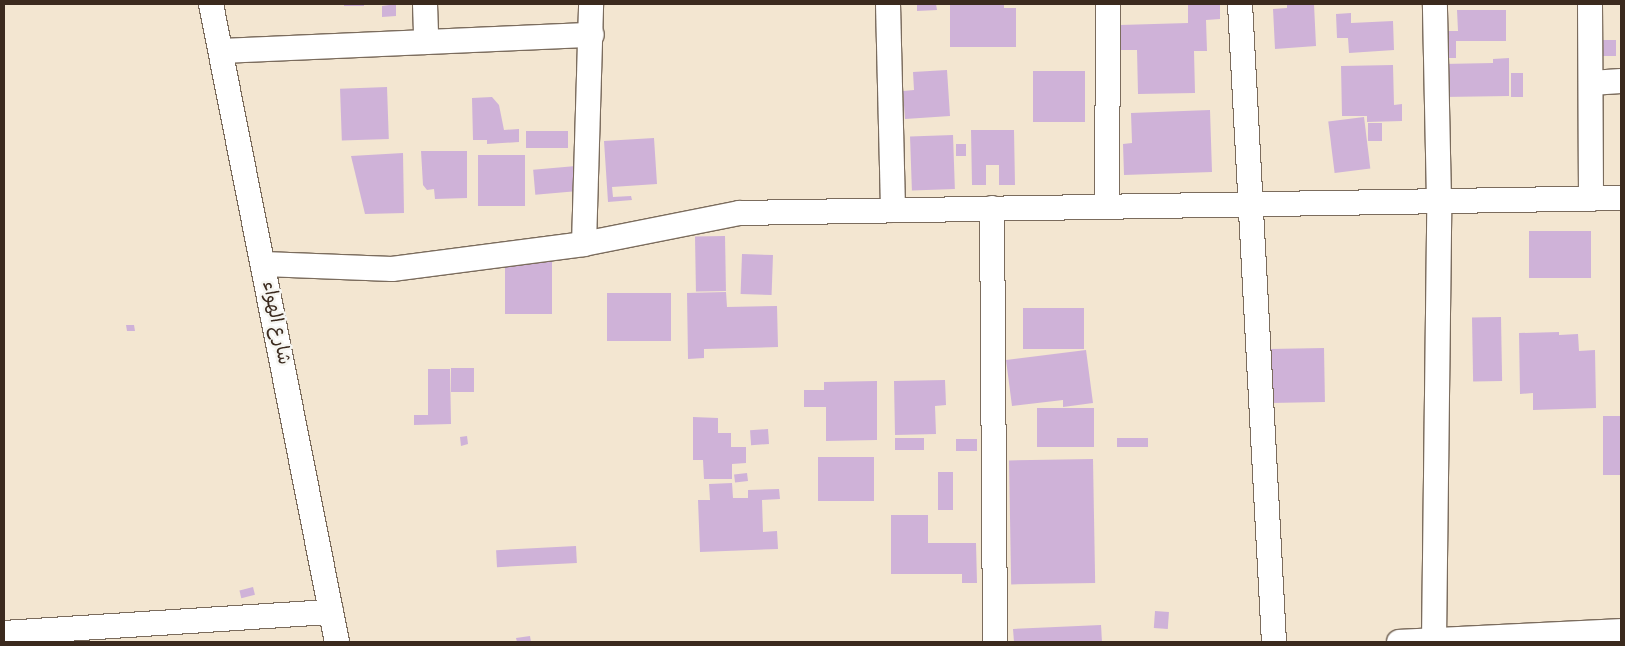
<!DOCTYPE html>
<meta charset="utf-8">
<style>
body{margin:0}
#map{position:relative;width:1625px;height:646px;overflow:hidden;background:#f3e6d1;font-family:Pangolin,"Playpen Sans Arabic",sans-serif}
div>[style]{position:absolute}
.building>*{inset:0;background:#cfb2d8;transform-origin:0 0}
.roads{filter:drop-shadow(1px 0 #7b6c5d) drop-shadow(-1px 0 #7b6c5d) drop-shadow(0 1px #7b6c5d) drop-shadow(0 -1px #7b6c5d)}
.minor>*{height:24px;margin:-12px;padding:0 12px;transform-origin:12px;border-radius:12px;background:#fff}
span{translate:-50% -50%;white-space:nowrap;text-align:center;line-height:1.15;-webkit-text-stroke:5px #f6f6f2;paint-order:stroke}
.street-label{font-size:18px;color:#3b2a1e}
.frame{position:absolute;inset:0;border:5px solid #3b2a1e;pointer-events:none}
</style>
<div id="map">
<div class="building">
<div style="left:344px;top:4px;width:20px;height:2px"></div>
<div style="clip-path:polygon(396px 4px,396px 16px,382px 17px,382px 6px)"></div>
<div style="clip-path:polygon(917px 4px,936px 4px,937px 10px,917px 11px)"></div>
<div style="clip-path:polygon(950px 4px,1004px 4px,1004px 8px,1016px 8px,1016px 47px,950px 47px)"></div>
<div style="clip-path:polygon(1188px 4px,1220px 4px,1220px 19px,1206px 20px,1207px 51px,1194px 51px,1195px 93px,1138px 94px,1137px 50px,1121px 50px,1120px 25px,1188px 23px)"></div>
<div style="clip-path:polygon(1287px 4px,1314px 4px,1316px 46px,1275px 49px,1273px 9px,1287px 8px)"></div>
<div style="clip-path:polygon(1457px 10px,1506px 10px,1506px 41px,1456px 41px,1456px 58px,1444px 58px,1444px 31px,1458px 31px)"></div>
<div style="clip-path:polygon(1351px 13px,1351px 23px,1393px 21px,1394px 50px,1349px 53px,1348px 38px,1337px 38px,1336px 14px)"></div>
<div style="left:1602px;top:40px;width:14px;height:16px"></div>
<div style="clip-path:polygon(1509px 58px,1509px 96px,1444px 97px,1443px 64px,1493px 63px,1493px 59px)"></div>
<div style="clip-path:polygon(1393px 65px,1394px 105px,1402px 104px,1402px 121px,1367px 122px,1367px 116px,1342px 116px,1341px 66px)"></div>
<div style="clip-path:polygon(947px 70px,950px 116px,905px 119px,903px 91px,914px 90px,913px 72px)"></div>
<div style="left:1033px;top:71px;width:52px;height:51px"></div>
<div style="left:1511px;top:73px;width:12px;height:24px"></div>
<div style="left:387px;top:87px;width:52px;height:47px;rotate:88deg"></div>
<div style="clip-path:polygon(492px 97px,499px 105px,504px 130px,519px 129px,519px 142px,487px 144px,487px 140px,473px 140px,472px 98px)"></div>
<div style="clip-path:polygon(1210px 110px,1212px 172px,1124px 175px,1123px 144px,1132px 143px,1131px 113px)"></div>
<div style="left:1364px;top:117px;width:52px;height:36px;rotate:83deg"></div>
<div style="left:1368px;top:123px;width:14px;height:18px"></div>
<div style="clip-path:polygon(971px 130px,1014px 130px,1015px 185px,999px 185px,999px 165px,986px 165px,986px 185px,972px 185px)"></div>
<div style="left:526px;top:131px;width:42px;height:17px"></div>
<div style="left:953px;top:135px;width:54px;height:43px;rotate:88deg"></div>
<div style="clip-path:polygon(654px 138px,657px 184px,612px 187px,613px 197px,631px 196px,632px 200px,608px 202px,604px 141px)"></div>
<div style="left:956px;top:144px;width:10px;height:12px"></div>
<div style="clip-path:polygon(421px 151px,467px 151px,467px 198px,435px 199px,434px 189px,427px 190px,423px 185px)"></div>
<div style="clip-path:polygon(403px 153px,404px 213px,365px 214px,351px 156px)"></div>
<div style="left:478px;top:155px;width:47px;height:51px"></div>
<div style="left:576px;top:166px;width:25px;height:43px;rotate:85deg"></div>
<div style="left:1529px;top:231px;width:62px;height:47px"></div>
<div style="left:725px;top:236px;width:55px;height:30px;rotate:89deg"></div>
<div style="left:742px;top:254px;width:31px;height:40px;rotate:2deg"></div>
<div style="left:552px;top:260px;width:54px;height:47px;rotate:90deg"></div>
<div style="clip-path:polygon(726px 292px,727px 307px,777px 306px,778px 347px,704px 349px,704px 358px,688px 359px,687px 293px)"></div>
<div style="left:671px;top:293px;width:48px;height:64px;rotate:90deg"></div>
<div style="left:1084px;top:308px;width:41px;height:61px;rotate:90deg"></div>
<div style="left:1501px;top:317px;width:64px;height:29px;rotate:89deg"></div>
<div style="clip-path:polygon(126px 325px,134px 325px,135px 331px,127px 331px)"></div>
<div style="clip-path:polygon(1559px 332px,1559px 335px,1578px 334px,1579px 351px,1595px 350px,1596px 408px,1533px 410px,1533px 393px,1520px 394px,1519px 333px)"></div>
<div style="left:1324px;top:348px;width:54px;height:60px;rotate:89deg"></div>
<div style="clip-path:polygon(1086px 350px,1093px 403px,1063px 407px,1063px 400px,1012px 406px,1006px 360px)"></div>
<div style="left:474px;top:368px;width:24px;height:23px;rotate:90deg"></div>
<div style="clip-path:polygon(428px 369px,450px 369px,451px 424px,414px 425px,414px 415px,428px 415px)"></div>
<div style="clip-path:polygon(945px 380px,946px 405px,935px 406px,936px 434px,895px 435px,894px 381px)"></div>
<div style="clip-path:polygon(877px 381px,877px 440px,826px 441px,826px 407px,804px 407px,804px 390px,824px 390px,824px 382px)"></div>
<div style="left:1094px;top:408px;width:39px;height:57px;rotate:90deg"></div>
<div style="left:1603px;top:416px;width:18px;height:59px"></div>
<div style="clip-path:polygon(693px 417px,718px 418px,718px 433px,731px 433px,731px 447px,746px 447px,746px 463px,732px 464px,732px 479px,704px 479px,703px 460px,693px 460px)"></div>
<div style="left:768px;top:429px;width:15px;height:18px;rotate:86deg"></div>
<div style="clip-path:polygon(467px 436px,468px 444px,461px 446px,460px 437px)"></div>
<div style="left:895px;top:438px;width:29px;height:12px"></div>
<div style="left:1117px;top:438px;width:31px;height:9px"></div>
<div style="left:956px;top:439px;width:21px;height:12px"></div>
<div style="left:818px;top:457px;width:56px;height:44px"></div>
<div style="left:1093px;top:459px;width:124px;height:84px;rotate:89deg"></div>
<div style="left:938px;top:472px;width:15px;height:38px"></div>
<div style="left:747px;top:473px;width:8px;height:13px;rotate:83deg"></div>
<div style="clip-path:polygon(732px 483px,733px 498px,748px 498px,748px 490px,779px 489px,780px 499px,762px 500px,763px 532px,777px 531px,778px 549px,700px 552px,698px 500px,710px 500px,709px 484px)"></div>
<div style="clip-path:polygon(891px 515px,928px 515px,928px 543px,976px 543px,977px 583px,962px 583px,962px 574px,891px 574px)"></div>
<div style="left:576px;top:546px;width:17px;height:80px;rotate:87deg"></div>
<div style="left:253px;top:587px;width:8px;height:14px;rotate:76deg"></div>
<div style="left:1155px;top:611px;width:14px;height:17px;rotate:4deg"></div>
<div style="clip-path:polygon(1101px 625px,1102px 642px,1014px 642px,1013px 629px)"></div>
<div style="clip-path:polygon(530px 636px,531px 642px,517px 642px,516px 638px)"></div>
</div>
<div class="roads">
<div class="minor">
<div style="left:211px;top:4px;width:650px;rotate:78.83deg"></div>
<div style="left:425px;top:4px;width:38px;rotate:88deg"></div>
<div style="left:888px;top:4px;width:206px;rotate:88.6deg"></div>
<div style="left:1240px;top:4px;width:639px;rotate:86.95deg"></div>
<div style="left:1590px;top:4px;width:195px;rotate:89.7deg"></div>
<div style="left:222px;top:51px;width:370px;rotate:-2.5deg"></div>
<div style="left:1591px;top:83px;width:30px;rotate:-4deg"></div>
<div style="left:1107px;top:206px;width:202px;rotate:-89.7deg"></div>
<div style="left:992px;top:208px;width:434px;rotate:89.6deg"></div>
<div style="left:584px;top:244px;width:240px;rotate:-88.3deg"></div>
<div style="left:264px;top:264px;width:128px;rotate:2.2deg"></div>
<div style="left:392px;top:269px;width:194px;rotate:-7.4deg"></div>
<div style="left:584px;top:244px;width:158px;rotate:-11.3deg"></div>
<div style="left:739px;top:213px;width:882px;rotate:-0.97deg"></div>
<div style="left:4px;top:633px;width:328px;rotate:-3.7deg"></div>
<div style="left:1434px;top:641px;width:440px;rotate:-89.3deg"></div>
<div style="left:1439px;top:201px;width:197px;rotate:-91.2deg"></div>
<div style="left:1399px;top:642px;width:222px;rotate:-2.8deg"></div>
</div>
</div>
<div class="street-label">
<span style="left:276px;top:323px;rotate:79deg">شارع الهواء</span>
</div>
<div class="frame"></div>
</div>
